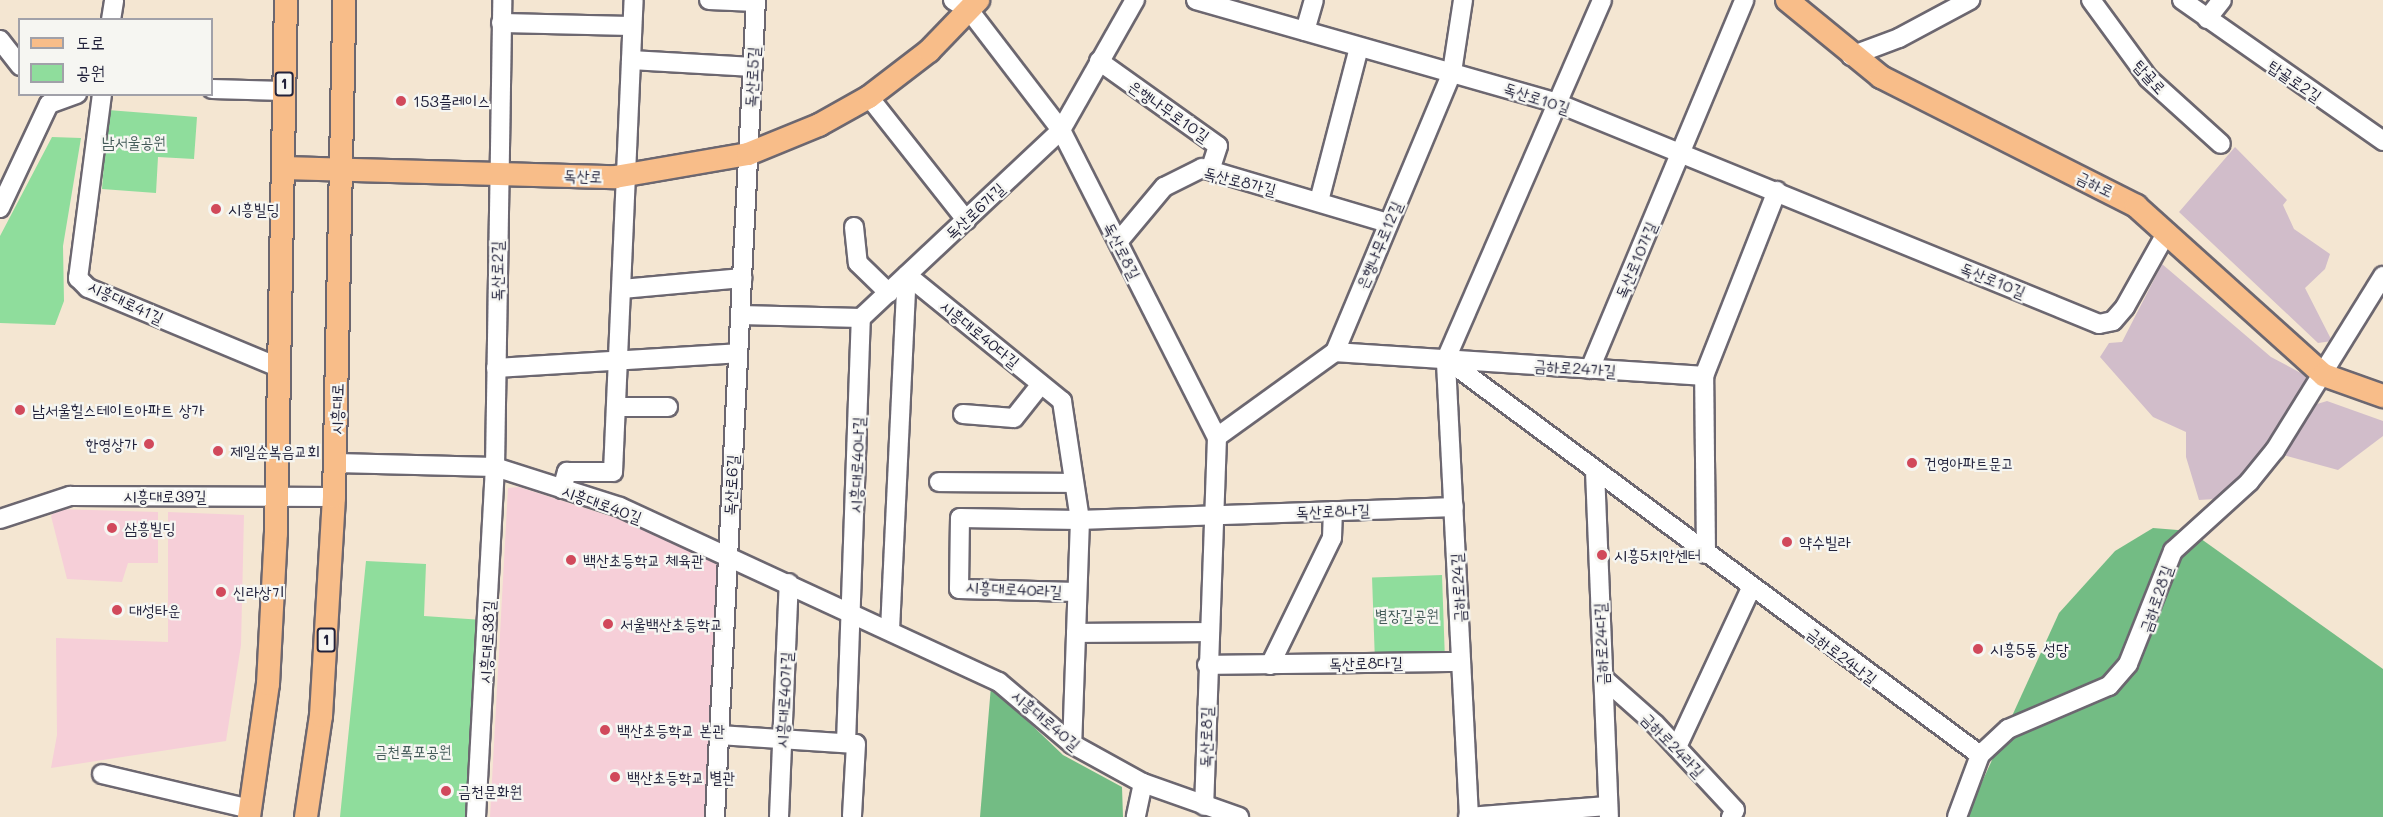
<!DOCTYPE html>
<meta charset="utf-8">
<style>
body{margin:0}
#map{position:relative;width:2383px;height:817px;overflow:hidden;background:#f4e6d2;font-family:Mali,"Poor Story",sans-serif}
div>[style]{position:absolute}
.built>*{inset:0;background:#f6cfd8}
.industrial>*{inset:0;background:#d1bdca}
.green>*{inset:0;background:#8fdd9c;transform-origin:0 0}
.forest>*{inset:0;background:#73bc84}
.roads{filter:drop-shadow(2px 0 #6c6770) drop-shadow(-2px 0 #6c6770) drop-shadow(0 2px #6c6770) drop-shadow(0 -2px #6c6770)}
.minor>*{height:18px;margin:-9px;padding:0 9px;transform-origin:9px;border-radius:9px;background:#fff}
.major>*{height:22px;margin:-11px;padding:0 11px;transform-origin:11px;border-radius:11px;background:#f8bd89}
.dots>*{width:16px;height:16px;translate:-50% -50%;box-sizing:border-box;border:3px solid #f6f6f2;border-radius:50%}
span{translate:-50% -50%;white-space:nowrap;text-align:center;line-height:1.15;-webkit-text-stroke:4.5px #f6f6f2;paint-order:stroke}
.shield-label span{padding:2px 4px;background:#f6f6f2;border:2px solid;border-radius:4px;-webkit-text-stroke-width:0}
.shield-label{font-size:15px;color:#22223b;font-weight:700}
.street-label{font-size:16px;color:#22223b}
.poi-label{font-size:16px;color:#22223b}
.left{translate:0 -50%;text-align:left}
.right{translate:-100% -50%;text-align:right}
.park-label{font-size:16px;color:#435a58}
.legend{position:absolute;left:18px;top:18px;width:195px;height:78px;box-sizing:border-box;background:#f6f6f2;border:2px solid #a1a1a9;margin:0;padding:8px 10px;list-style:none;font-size:18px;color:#22223b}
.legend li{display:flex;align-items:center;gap:12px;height:30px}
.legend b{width:30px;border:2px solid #a1a1a9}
</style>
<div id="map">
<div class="built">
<div style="clip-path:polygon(519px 487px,616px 518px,718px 561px,709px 817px,490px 817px,508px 488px)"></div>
<div style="clip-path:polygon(57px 509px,158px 512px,158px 563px,128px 563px,122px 582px,67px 579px,51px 516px)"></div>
<div style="clip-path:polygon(168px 512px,244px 515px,241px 645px,226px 741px,51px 768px,57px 735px,56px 638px,168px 642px)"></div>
</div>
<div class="industrial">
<div style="clip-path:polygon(2235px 147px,2287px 200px,2283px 205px,2294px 229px,2330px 254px,2325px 269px,2305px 288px,2332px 341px,2318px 343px,2179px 212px)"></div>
<div style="clip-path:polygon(2162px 264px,2271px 357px,2312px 379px,2271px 444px,2243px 477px,2215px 499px,2199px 500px,2186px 457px,2186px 432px,2153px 417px,2100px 357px,2109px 343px,2122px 342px)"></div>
<div style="clip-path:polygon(2327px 401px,2383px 421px,2383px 436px,2338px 470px,2280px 454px,2317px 404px)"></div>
</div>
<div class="green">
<div style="clip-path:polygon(108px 110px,197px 117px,194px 159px,158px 157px,156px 193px,102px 189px)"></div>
<div style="clip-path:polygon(52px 137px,81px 138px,63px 246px,64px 301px,55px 325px,0 323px,0 236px)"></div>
<div style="clip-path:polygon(366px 561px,426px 564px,424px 616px,483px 620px,467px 817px,340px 817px)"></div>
<div style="left:1442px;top:575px;width:78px;height:70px;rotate:88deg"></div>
</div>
<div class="forest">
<div style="clip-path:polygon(2153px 528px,2190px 531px,2383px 669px,2383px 817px,1966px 817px,2059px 613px,2115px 551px)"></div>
<div style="clip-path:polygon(991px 686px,1063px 755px,1122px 787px,1123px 817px,980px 817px)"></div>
</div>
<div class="roads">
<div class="minor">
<div style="left:709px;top:0;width:47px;rotate:2.4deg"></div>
<div style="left:953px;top:0;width:19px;rotate:32deg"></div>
<div style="left:969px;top:10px;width:151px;rotate:52.5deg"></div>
<div style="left:1061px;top:130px;width:344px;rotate:63.1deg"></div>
<div style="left:1217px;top:437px;width:369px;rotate:92deg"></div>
<div style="left:1196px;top:0;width:375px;rotate:15.9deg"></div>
<div style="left:1557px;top:103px;width:585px;rotate:22.18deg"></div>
<div style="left:2099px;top:324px;width:14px;rotate:-12deg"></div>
<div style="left:2113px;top:321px;width:18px;rotate:-49deg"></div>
<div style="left:2125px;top:307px;width:86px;rotate:-60.8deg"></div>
<div style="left:2091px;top:0;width:97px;rotate:53.8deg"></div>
<div style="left:2148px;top:78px;width:98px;rotate:42.1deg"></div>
<div style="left:2182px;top:0;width:246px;rotate:35deg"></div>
<div style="left:2207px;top:19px;width:24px;rotate:-52deg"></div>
<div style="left:111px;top:20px;width:20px;rotate:-81deg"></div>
<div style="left:501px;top:23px;width:131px;rotate:1.3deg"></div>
<div style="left:1305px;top:31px;width:32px;rotate:-74deg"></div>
<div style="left:0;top:40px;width:33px;rotate:52deg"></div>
<div style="left:1851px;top:56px;width:51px;rotate:-20.6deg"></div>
<div style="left:1899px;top:38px;width:81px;rotate:-28.2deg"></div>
<div style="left:631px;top:60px;width:122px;rotate:3.3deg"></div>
<div style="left:1099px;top:61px;width:146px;rotate:35.5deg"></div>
<div style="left:1218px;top:146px;width:25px;rotate:108deg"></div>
<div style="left:212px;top:89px;width:72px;rotate:1.6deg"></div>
<div style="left:102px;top:94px;width:186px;rotate:97.4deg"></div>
<div style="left:78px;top:278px;width:14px;rotate:45deg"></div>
<div style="left:88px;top:288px;width:208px;rotate:22.6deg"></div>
<div style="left:869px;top:97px;width:157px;rotate:51.7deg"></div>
<div style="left:1319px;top:201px;width:159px;rotate:-75.4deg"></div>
<div style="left:0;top:208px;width:115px;rotate:-64.8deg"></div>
<div style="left:49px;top:104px;width:30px;rotate:-20deg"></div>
<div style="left:854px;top:227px;width:36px;rotate:84deg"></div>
<div style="left:858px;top:263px;width:43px;rotate:44.1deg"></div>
<div style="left:1118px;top:242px;width:72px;rotate:-50.1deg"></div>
<div style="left:1164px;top:187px;width:42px;rotate:-26.6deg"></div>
<div style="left:1202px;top:168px;width:194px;rotate:16.5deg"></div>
<div style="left:907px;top:275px;width:200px;rotate:39.1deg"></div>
<div style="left:1062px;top:401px;width:120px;rotate:81.4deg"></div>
<div style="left:1080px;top:520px;width:224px;rotate:92deg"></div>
<div style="left:622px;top:289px;width:121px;rotate:-5.2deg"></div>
<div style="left:740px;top:315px;width:121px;rotate:1.4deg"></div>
<div style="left:861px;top:318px;width:274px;rotate:-43.2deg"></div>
<div style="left:1061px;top:130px;width:150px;rotate:-60.4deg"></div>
<div style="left:1335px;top:352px;width:370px;rotate:3.7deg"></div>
<div style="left:1446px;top:359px;width:665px;rotate:36.56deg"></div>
<div style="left:496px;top:368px;width:242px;rotate:-3.5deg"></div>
<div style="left:1590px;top:369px;width:400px;rotate:-67.3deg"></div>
<div style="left:616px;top:407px;width:52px"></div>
<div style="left:963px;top:414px;width:51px;rotate:4.5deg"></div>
<div style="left:1014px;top:418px;width:43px;rotate:-51.5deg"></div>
<div style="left:1217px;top:437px;width:145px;rotate:-35.8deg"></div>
<div style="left:1335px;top:352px;width:303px;rotate:-67.3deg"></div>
<div style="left:1452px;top:72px;width:73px;rotate:-81.3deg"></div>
<div style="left:336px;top:463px;width:159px;rotate:1.4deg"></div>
<div style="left:495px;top:467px;width:131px;rotate:17.7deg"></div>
<div style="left:620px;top:507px;width:417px;rotate:24.8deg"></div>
<div style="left:999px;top:682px;width:96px;rotate:40.3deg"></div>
<div style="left:1072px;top:744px;width:81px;rotate:28.8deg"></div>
<div style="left:1143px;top:783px;width:35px;rotate:102deg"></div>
<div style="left:1595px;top:471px;width:346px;rotate:87.7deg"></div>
<div style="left:939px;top:482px;width:135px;rotate:0.4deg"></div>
<div style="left:562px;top:489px;width:18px;rotate:-74deg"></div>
<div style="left:567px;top:472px;width:46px"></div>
<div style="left:613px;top:472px;width:472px;rotate:-87.5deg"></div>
<div style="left:0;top:519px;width:74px;rotate:-18.2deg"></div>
<div style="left:70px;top:496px;width:264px;rotate:0.2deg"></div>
<div style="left:1706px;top:554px;width:178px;rotate:-90.6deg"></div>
<div style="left:1704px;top:376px;width:199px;rotate:-68.5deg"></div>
<div style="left:1077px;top:592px;width:118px;rotate:-178.5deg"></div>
<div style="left:959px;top:589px;width:71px;rotate:-89.2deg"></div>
<div style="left:960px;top:518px;width:120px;rotate:1deg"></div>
<div style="left:1080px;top:520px;width:374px;rotate:-2deg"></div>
<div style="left:890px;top:630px;width:355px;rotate:-87.3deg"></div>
<div style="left:1076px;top:633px;width:133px;rotate:-0.4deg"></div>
<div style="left:1207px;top:665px;width:254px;rotate:-0.7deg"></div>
<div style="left:1270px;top:665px;width:141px;rotate:-64deg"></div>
<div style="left:1332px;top:538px;width:27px;rotate:-88deg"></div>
<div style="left:1603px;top:678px;width:69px;rotate:41.5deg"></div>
<div style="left:1655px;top:724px;width:117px;rotate:47.1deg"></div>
<div style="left:1735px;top:810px;width:8px;rotate:120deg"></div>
<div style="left:719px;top:735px;width:137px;rotate:3.8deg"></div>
<div style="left:856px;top:744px;width:72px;rotate:93.2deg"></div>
<div style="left:846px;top:743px;width:425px;rotate:-88deg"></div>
<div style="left:1677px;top:747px;width:175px;rotate:-65deg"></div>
<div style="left:102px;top:774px;width:152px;rotate:13.3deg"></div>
<div style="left:1143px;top:783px;width:102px;rotate:19.5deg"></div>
<div style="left:476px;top:817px;width:351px;rotate:-86.9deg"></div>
<div style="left:495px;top:467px;width:467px;rotate:-89.1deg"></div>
<div style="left:715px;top:817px;width:818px;rotate:-87.13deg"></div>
<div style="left:779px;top:817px;width:234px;rotate:-87.6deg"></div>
<div style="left:1468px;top:817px;width:140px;rotate:-4.5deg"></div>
<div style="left:1469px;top:817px;width:459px;rotate:-92.9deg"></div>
<div style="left:1446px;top:359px;width:391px;rotate:-66.5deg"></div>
<div style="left:1957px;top:817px;width:66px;rotate:-69.6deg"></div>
<div style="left:1980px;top:755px;width:38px;rotate:-43deg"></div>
<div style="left:2008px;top:729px;width:110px;rotate:-23.1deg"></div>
<div style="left:2109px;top:686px;width:29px;rotate:-49deg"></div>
<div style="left:2128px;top:664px;width:122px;rotate:-68.3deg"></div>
<div style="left:2173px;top:551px;width:103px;rotate:-42.2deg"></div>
<div style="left:2249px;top:482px;width:41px;rotate:-50.9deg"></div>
<div style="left:2275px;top:450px;width:205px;rotate:-58.2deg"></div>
</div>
<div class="major">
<div style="left:1787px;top:0;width:122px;rotate:39.3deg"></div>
<div style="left:1881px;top:77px;width:286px;rotate:26.8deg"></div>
<div style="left:2136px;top:206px;width:253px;rotate:42deg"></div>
<div style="left:2324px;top:375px;width:63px;rotate:19.6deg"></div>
<div style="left:283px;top:168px;width:332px;rotate:1.6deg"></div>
<div style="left:615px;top:177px;width:135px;rotate:-9.8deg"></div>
<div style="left:748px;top:154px;width:77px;rotate:-22.2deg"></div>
<div style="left:819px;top:125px;width:57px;rotate:-29.2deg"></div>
<div style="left:869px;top:97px;width:76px;rotate:-37.5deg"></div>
<div style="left:929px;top:51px;width:71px;rotate:-46.1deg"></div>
<div style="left:249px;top:817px;width:134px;rotate:-81.9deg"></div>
<div style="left:268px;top:684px;width:151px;rotate:-87deg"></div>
<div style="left:276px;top:533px;width:533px;rotate:-88.93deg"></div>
<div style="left:306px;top:817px;width:102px;rotate:-81.6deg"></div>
<div style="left:321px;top:716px;width:219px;rotate:-86.6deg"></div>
<div style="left:334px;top:497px;width:497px;rotate:-88.8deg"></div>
</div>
</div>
<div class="dots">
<div style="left:401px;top:101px;background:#d1495b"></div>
<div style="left:216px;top:209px;background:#d1495b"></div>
<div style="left:20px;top:410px;background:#d1495b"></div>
<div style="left:149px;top:444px;background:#d1495b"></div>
<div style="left:218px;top:451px;background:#d1495b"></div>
<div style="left:1912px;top:463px;background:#d1495b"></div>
<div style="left:112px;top:528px;background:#d1495b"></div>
<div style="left:1787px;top:542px;background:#d1495b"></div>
<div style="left:1602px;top:555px;background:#d1495b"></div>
<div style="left:571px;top:560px;background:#d1495b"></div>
<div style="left:221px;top:592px;background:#d1495b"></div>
<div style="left:117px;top:610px;background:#d1495b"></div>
<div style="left:608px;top:624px;background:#d1495b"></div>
<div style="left:1978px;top:649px;background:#d1495b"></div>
<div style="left:605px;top:730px;background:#d1495b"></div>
<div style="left:615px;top:777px;background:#d1495b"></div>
<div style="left:446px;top:791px;background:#d1495b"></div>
</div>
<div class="shield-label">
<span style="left:284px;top:84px">1</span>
<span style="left:326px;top:640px">1</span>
</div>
<div class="street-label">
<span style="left:752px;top:77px;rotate:-87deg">독산로5길</span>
<span style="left:2150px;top:77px;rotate:48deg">탑골로</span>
<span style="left:2295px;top:81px;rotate:34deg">탑골로2길</span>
<span style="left:1537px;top:98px;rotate:18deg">독산로10길</span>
<span style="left:1169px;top:111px;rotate:35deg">은행나무로10길</span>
<span style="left:583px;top:176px;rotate:2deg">독산로</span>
<span style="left:1240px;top:181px;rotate:14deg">독산로8가길</span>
<span style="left:2095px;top:184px;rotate:26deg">금하로</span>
<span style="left:975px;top:211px;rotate:-43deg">독산로6가길</span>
<span style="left:1379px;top:245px;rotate:-67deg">은행나무로12길</span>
<span style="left:1122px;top:251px;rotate:63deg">독산로8길</span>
<span style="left:1636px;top:260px;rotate:-67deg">독산로10가길</span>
<span style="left:497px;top:271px;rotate:-90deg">독산로2길</span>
<span style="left:1993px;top:280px;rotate:22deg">독산로10길</span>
<span style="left:126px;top:302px;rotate:25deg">시흥대로41길</span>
<span style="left:980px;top:334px;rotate:39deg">시흥대로40다길</span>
<span style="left:1575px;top:368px;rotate:4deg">금하로24가길</span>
<span style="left:337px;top:409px;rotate:-89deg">시흥대로</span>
<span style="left:857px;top:465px;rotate:-88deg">시흥대로40나길</span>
<span style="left:731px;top:485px;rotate:-87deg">독산로6길</span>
<span style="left:165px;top:496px">시흥대로39길</span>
<span style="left:602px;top:504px;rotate:20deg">시흥대로40길</span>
<span style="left:1333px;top:511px;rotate:-2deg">독산로8나길</span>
<span style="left:1458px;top:588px;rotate:-93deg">금하로24길</span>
<span style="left:1014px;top:589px;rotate:3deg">시흥대로40라길</span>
<span style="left:2156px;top:599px;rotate:-71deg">금하로28길</span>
<span style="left:487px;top:642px;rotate:-87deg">시흥대로38길</span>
<span style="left:1601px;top:644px;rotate:-92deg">금하로24다길</span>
<span style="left:1842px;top:656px;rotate:37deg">금하로24나길</span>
<span style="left:1366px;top:663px;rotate:-1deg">독산로8다길</span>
<span style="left:784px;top:700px;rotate:-87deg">시흥대로40가길</span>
<span style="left:1046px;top:720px;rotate:40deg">시흥대로40길</span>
<span style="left:1206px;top:737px;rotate:-89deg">독산로8길</span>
<span style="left:1673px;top:745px;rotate:46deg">금하로24라길</span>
</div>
<div class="poi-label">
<span class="left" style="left:413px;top:101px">153플레이스</span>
<span class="left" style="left:228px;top:209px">시흥빌딩</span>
<span class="left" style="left:32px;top:410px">남서울힐스테이트아파트 상가</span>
<span class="right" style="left:137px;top:444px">한영상가</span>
<span class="left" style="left:230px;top:451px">제일순복음교회</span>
<span class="left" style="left:1924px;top:463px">건영아파트문고</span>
<span class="left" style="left:124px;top:528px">삼흥빌딩</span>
<span class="left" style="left:1799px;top:542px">약수빌라</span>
<span class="left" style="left:1614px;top:555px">시흥5치안센터</span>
<span class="left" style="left:583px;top:560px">백산초등학교 체육관</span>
<span class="left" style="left:233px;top:592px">신라상기</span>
<span class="left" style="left:129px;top:610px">대성타운</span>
<span class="left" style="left:620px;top:624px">서울백산초등학교</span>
<span class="left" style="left:1990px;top:649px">시흥5동 성당</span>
<span class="left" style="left:617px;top:730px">백산초등학교 본관</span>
<span class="left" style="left:627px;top:777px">백산초등학교 별관</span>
<span class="left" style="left:458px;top:791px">금천문화원</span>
</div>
<div class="park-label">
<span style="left:134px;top:142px">남서울공원</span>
<span style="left:1407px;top:615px">별장길공원</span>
<span style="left:413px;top:751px">금천폭포공원</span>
</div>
<ul class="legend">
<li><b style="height:8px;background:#f8bd89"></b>도로</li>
<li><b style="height:16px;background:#8fdd9c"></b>공원</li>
</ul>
</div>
